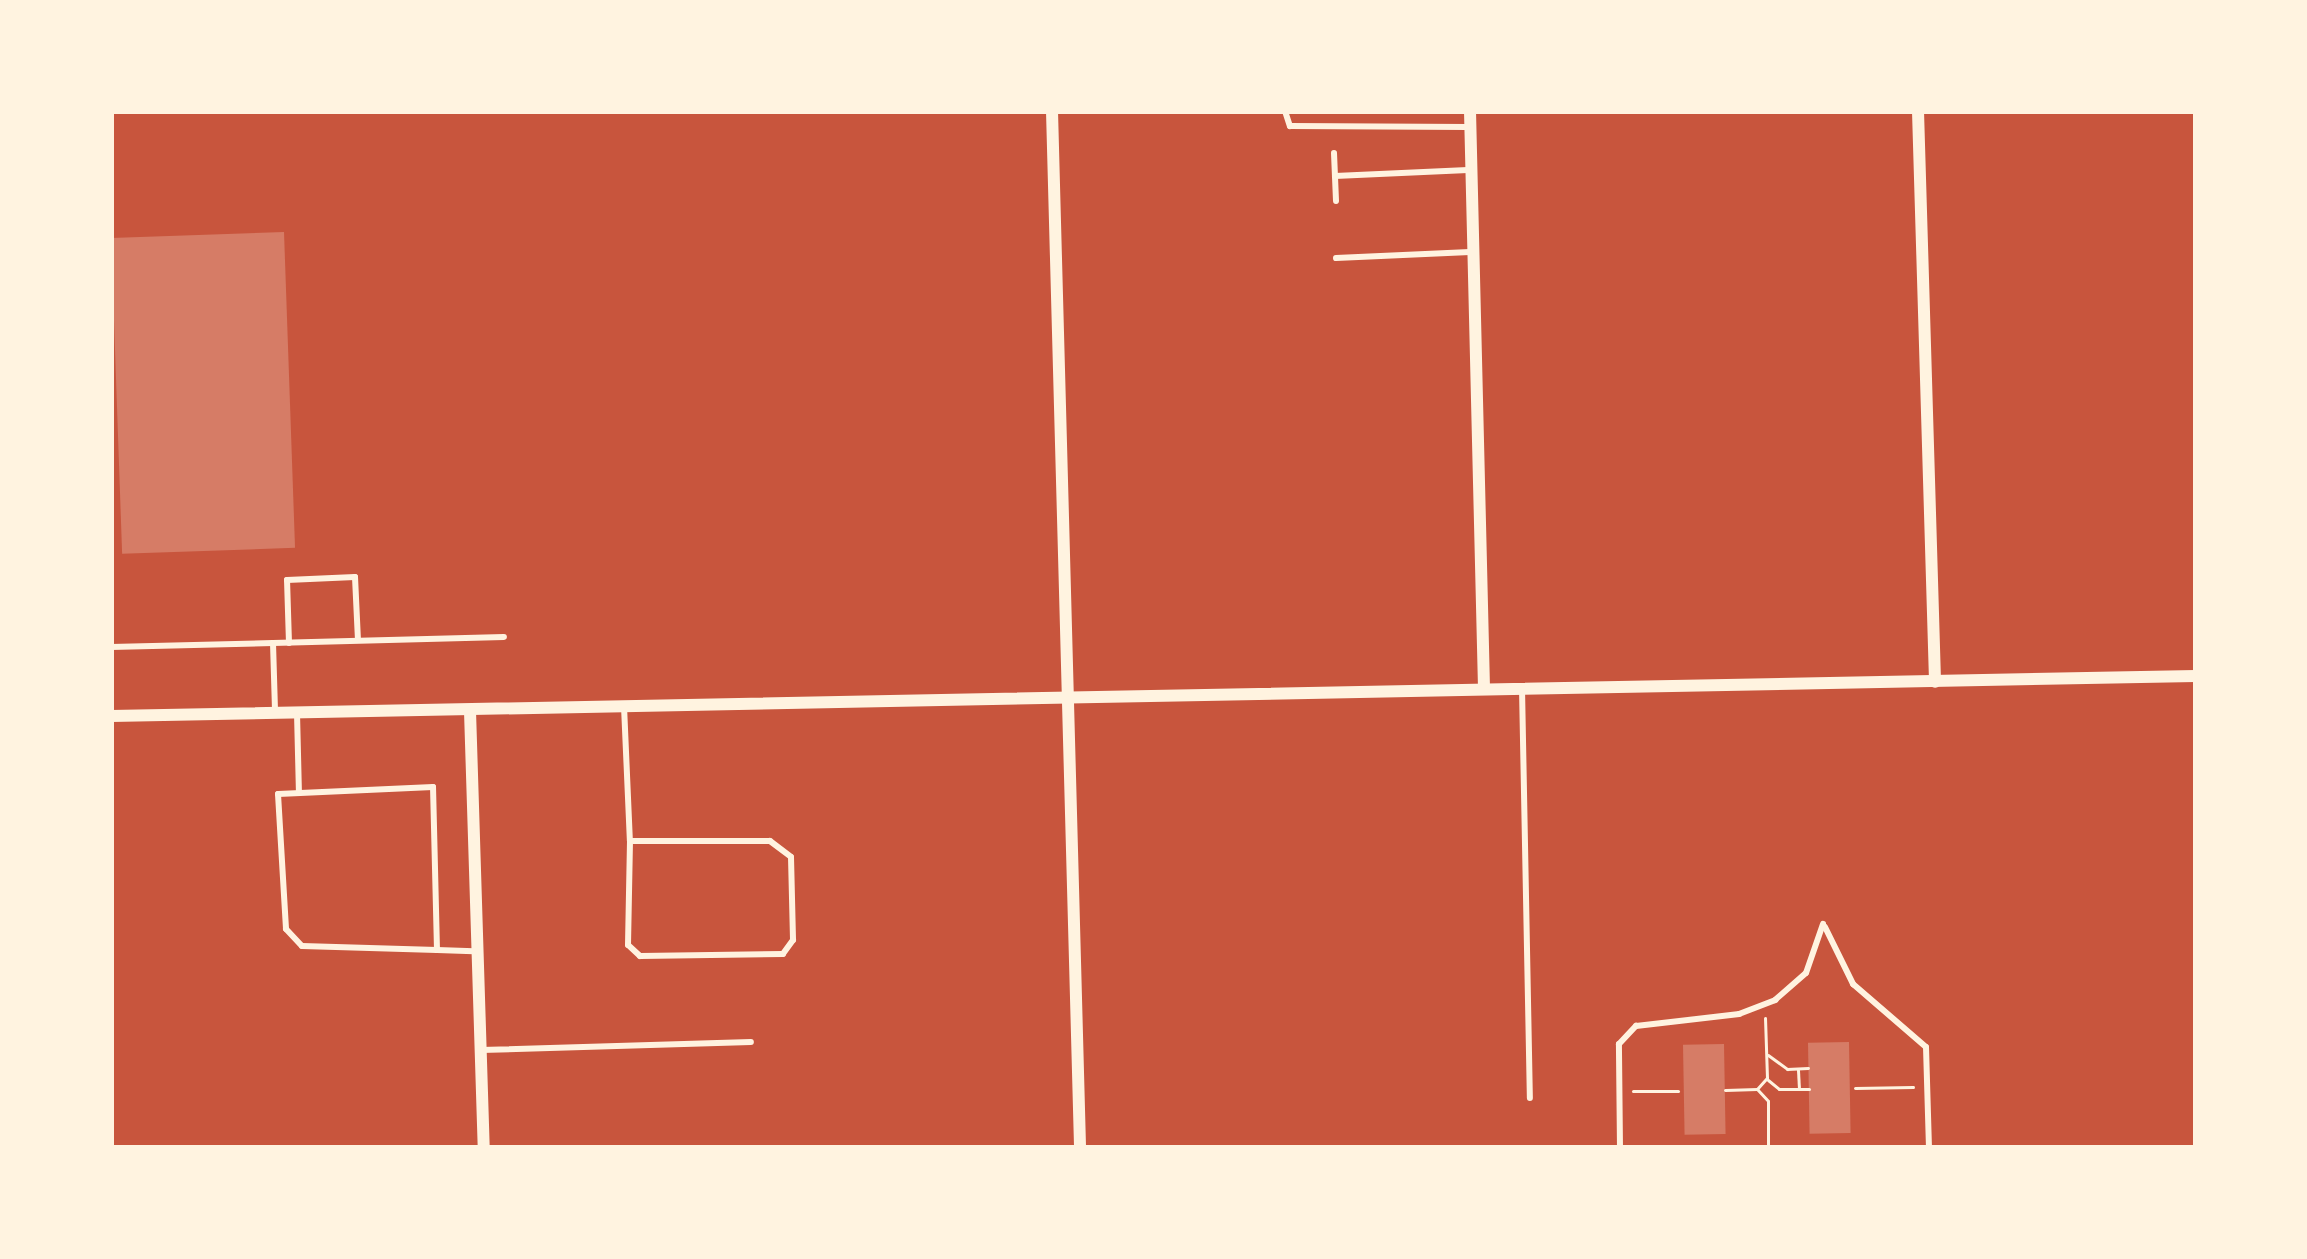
<!DOCTYPE html>
<style>
body{margin:0}
#map{position:relative;width:2307px;height:1259px;overflow:hidden;background:#c8553d;font-family:"Nunito Sans",sans-serif}
div>[style]{position:absolute}
.building>*{inset:0;background:#d67c66;transform-origin:0 0}
.path>*{height:3px;margin:-1.5px;padding:0 1.5px;transform-origin:1.5px;border-radius:1.5px;background:#fff3e0}
.service>*{height:6px;margin:-3px;padding:0 3px;transform-origin:3px;border-radius:3px;background:#fff3e0}
.minor>*{height:12px;margin:-6px;padding:0 6px;transform-origin:6px;border-radius:6px;background:#fff3e0}
span{translate:-50% -50%;white-space:nowrap;text-align:center;line-height:1.15;-webkit-text-stroke:9px #fff3e0;paint-order:stroke}
.frame{position:absolute;inset:0;border:114px solid #fff3e0;pointer-events:none}
</style>
<div id="map">
<div class="building">
<div style="left:284px;top:232px;width:316px;height:173px;rotate:88deg"></div>
<div style="left:1849px;top:1042px;width:91px;height:41px;rotate:89deg"></div>
<div style="left:1724px;top:1044px;width:90px;height:41px;rotate:89deg"></div>
</div>
<div class="path">
<div style="left:1768px;top:1055px;width:24px;rotate:36deg"></div>
<div style="left:1787px;top:1069px;width:21px;rotate:-3deg"></div>
<div style="left:1798px;top:1070px;width:19px;rotate:87deg"></div>
<div style="left:1768px;top:1080px;width:14px;rotate:39deg"></div>
<div style="left:1779px;top:1089px;width:30px"></div>
<div style="left:1855px;top:1088px;width:58px;rotate:-1deg"></div>
<div style="left:1757px;top:1089px;width:16px;rotate:47deg"></div>
<div style="left:1768px;top:1101px;width:47px;rotate:90deg"></div>
<div style="left:1725px;top:1090px;width:32px;rotate:-2deg"></div>
<div style="left:1757px;top:1089px;width:15px;rotate:-48deg"></div>
<div style="left:1767px;top:1078px;width:60px;rotate:-91.9deg"></div>
<div style="left:1633px;top:1091px;width:45px"></div>
</div>
<div class="service">
<div style="left:1285px;top:111px;width:16px;rotate:72deg"></div>
<div style="left:1290px;top:126px;width:178px;rotate:0.3deg"></div>
<div style="left:1334px;top:153px;width:48px;rotate:87.6deg"></div>
<div style="left:1335px;top:176px;width:133px;rotate:-2.6deg"></div>
<div style="left:1336px;top:258px;width:134px;rotate:-2.6deg"></div>
<div style="left:273px;top:643px;width:231px;rotate:-1.5deg"></div>
<div style="left:289px;top:643px;width:63px;rotate:-91.8deg"></div>
<div style="left:287px;top:580px;width:68px;rotate:-2.5deg"></div>
<div style="left:355px;top:577px;width:63px;rotate:87.3deg"></div>
<div style="left:111px;top:647px;width:162px;rotate:-1.4deg"></div>
<div style="left:273px;top:643px;width:69px;rotate:88.3deg"></div>
<div style="left:1522px;top:688px;width:410px;rotate:88.9deg"></div>
<div style="left:624px;top:706px;width:135px;rotate:87.5deg"></div>
<div style="left:630px;top:841px;width:140px"></div>
<div style="left:770px;top:841px;width:26px;rotate:37deg"></div>
<div style="left:791px;top:857px;width:83px;rotate:88.6deg"></div>
<div style="left:793px;top:940px;width:17px;rotate:126deg"></div>
<div style="left:783px;top:954px;width:143px;rotate:179.2deg"></div>
<div style="left:640px;top:956px;width:16px;rotate:-137deg"></div>
<div style="left:628px;top:945px;width:104px;rotate:-88.9deg"></div>
<div style="left:297px;top:713px;width:80px;rotate:88.6deg"></div>
<div style="left:1825px;top:927px;width:64px;rotate:63.8deg"></div>
<div style="left:1853px;top:984px;width:96px;rotate:40.8deg"></div>
<div style="left:1926px;top:1047px;width:101px;rotate:88.3deg"></div>
<div style="left:437px;top:950px;width:163px;rotate:-91.4deg"></div>
<div style="left:433px;top:787px;width:155px;rotate:177.4deg"></div>
<div style="left:278px;top:794px;width:135px;rotate:86.6deg"></div>
<div style="left:286px;top:929px;width:23px;rotate:47deg"></div>
<div style="left:302px;top:946px;width:135px;rotate:1.7deg"></div>
<div style="left:437px;top:950px;width:37px;rotate:2deg"></div>
<div style="left:481px;top:1050px;width:270px;rotate:-1.7deg"></div>
<div style="left:1620px;top:1148px;width:104px;rotate:-90.6deg"></div>
<div style="left:1619px;top:1044px;width:25px;rotate:-47deg"></div>
<div style="left:1636px;top:1026px;width:104px;rotate:-6.6deg"></div>
<div style="left:1739px;top:1014px;width:39px;rotate:-21deg"></div>
<div style="left:1775px;top:1000px;width:41px;rotate:-41.1deg"></div>
<div style="left:1806px;top:973px;width:52px;rotate:-70.9deg"></div>
</div>
<div class="minor">
<div style="left:1052px;top:111px;width:1037px;rotate:88.45deg"></div>
<div style="left:1470px;top:111px;width:577px;rotate:88.61deg"></div>
<div style="left:1918px;top:111px;width:571px;rotate:88.29deg"></div>
<div style="left:470px;top:711px;width:437px;rotate:88.2deg"></div>
<div style="left:111px;top:716px;width:2085px;rotate:-1.1deg"></div>
</div>
<div class="frame"></div>
</div>
